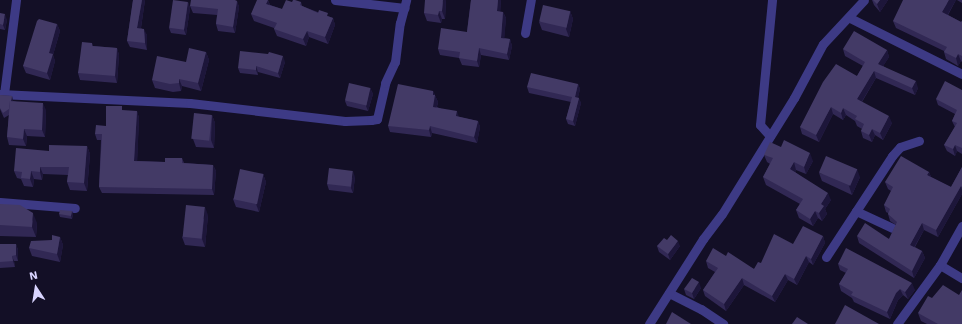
<!DOCTYPE html>
<style>
body{margin:0}
#map{position:relative;width:962px;height:324px;overflow:hidden;background:#130f26;font-family:"Work Sans",sans-serif}
div>[style]{position:absolute}
.street>*{height:9px;margin:-4.5px;padding:0 4.5px;transform-origin:4.5px;border-radius:4.5px;background:#3d3a85}
.wall>*{inset:0;background:#312854}
.shaded-wall>*{inset:0;background:#1d163a}
.building>*{inset:0;background:#433a66;transform-origin:0 0}
span{translate:-50% -50%;white-space:nowrap;text-align:center;line-height:1.15;-webkit-text-stroke:3px #130f26;paint-order:stroke}
.north{position:absolute;left:16px;top:268px;width:40px;height:40px;-webkit-text-stroke:3px #130f26;paint-order:stroke;rotate:348deg;font-size:11px;font-weight:700;line-height:16px;text-align:center;color:#d9d4ff}
.north::after{content:'';display:block;margin:auto;width:14px;height:18px;background:#d9d4ff;clip-path:polygon(50% 0,100% 100%,50% 72%,0 100%)}
</style>
<div id="map">
<div class="street">
<div style="left:335px;top:0;width:70px;rotate:6.5deg"></div>
<div style="left:850px;top:18px;width:125px;rotate:26.6deg"></div>
<div style="left:525px;top:33px;width:34px;rotate:-80deg"></div>
<div style="left:0;top:94px;width:190px;rotate:2.7deg"></div>
<div style="left:190px;top:103px;width:156px;rotate:6.6deg"></div>
<div style="left:345px;top:121px;width:26px;rotate:-2deg"></div>
<div style="left:371px;top:120px;width:6px;rotate:-9deg"></div>
<div style="left:377px;top:119px;width:37px;rotate:-77deg"></div>
<div style="left:385px;top:83px;width:23px;rotate:-65deg"></div>
<div style="left:395px;top:62px;width:39px;rotate:-83deg"></div>
<div style="left:400px;top:23px;width:24px;rotate:-75deg"></div>
<div style="left:4px;top:94px;width:95px;rotate:-82.7deg"></div>
<div style="left:770px;top:136px;width:15px;rotate:-132deg"></div>
<div style="left:760px;top:125px;width:126px;rotate:-84.5deg"></div>
<div style="left:0;top:202px;width:75px;rotate:4.6deg"></div>
<div style="left:856px;top:211px;width:40px;rotate:25deg"></div>
<div style="left:826px;top:257px;width:121px;rotate:-56.8deg"></div>
<div style="left:892px;top:156px;width:12px;rotate:-48deg"></div>
<div style="left:900px;top:147px;width:20px;rotate:-18deg"></div>
<div style="left:940px;top:265px;width:26px;rotate:31deg"></div>
<div style="left:669px;top:293px;width:36px;rotate:27deg"></div>
<div style="left:701px;top:309px;width:27px;rotate:34deg"></div>
<div style="left:649px;top:324px;width:101px;rotate:-57.6deg"></div>
<div style="left:703px;top:239px;width:31px;rotate:-53deg"></div>
<div style="left:722px;top:214px;width:137px;rotate:-58.2deg"></div>
<div style="left:794px;top:98px;width:61px;rotate:-61.8deg"></div>
<div style="left:823px;top:44px;width:60px;rotate:-47deg"></div>
<div style="left:897px;top:324px;width:73px;rotate:-53.9deg"></div>
<div style="left:940px;top:265px;width:45px;rotate:-60.6deg"></div>
</div>
<div class="wall">
<div style="clip-path:polygon(133px 0,145px 0,141px 28px,147px 35px,147px 50px,130px 47px,127px 41px)"></div>
<div style="clip-path:polygon(268px 0,270px 5px,282px 9px,292px 2px,301px 2px,302px 6px,333px 18px,335px 25px,328px 44px,309px 37px,306px 46px,277px 36px,274px 29px,274px 28px,254px 21px,251px 14px)"></div>
<div style="clip-path:polygon(446px 0,445px 19px,442px 19px,441px 23px,427px 21px,424px 13px)"></div>
<div style="clip-path:polygon(471px 0,501px 0,500px 12px,503px 12px,506px 18px,504px 38px,510px 39px,512px 46px,509px 60px,481px 55px,479px 67px,462px 65px,459px 58px,440px 55px,438px 49px,467px 32px)"></div>
<div style="clip-path:polygon(872px 0,888px 0,880px 12px,874px 5px)"></div>
<div style="clip-path:polygon(956px 0,948px 15px,961px 22px,962px 21px,962px 62px,961px 61px,958px 66px,946px 59px,944px 52px,944px 51px,896px 28px,893px 21px)"></div>
<div style="clip-path:polygon(957px 0,962px 0,962px 3px)"></div>
<div style="clip-path:polygon(237px 1px,239px 7px,235px 33px,218px 31px,216px 24px,217px 15px,193px 13px,190px 6px)"></div>
<div style="clip-path:polygon(188px 2px,190px 8px,186px 35px,171px 33px,169px 28px)"></div>
<div style="clip-path:polygon(570px 11px,573px 19px,569px 37px,542px 30px,539px 22px)"></div>
<div style="clip-path:polygon(0 13px,7px 20px,5px 30px,0 29px)"></div>
<div style="clip-path:polygon(57px 24px,60px 31px,53px 55px,55px 61px,50px 80px,26px 73px,23px 66px)"></div>
<div style="clip-path:polygon(92px 43px,93px 46px,117px 48px,119px 55px,117px 83px,80px 80px,78px 73px)"></div>
<div style="clip-path:polygon(843px 49px,887px 50px,889px 57px,883px 66px,918px 88px,915px 95px,876px 78px,862px 102px,892px 123px,883px 140px,875px 135px,872px 142px,863px 138px,861px 131px,862px 129px,857px 126px,855px 121px,846px 115px,843px 120px,833px 114px,819px 142px,802px 134px,800px 127px,857px 76px,863px 66px,845px 56px)"></div>
<div style="clip-path:polygon(206px 52px,209px 60px,201px 91px,182px 86px,181px 91px,173px 92px,155px 88px,152px 80px,186px 62px)"></div>
<div style="clip-path:polygon(285px 62px,280px 78px,258px 72px,258px 75px,240px 73px,238px 68px)"></div>
<div style="clip-path:polygon(578px 84px,580px 89px,578px 97px,581px 103px,575px 126px,568px 124px,566px 119px,571px 102px,529px 93px,527px 87px)"></div>
<div style="clip-path:polygon(370px 88px,373px 94px,368px 111px,347px 106px,345px 101px)"></div>
<div style="clip-path:polygon(962px 90px,962px 154px,957px 151px,955px 156px,947px 151px,944px 145px,955px 127px,952px 121px,955px 114px,938px 105px,936px 99px)"></div>
<div style="clip-path:polygon(433px 91px,438px 102px,437px 107px,459px 117px,478px 121px,480px 127px,477px 143px,432px 133px,431px 137px,390px 132px,388px 126px)"></div>
<div style="clip-path:polygon(0 95px,12px 96px,13px 101px,46px 110px,45px 137px,27px 136px,26px 146px,9px 145px,7px 137px,9px 115px,4px 118px,0 109px)"></div>
<div style="clip-path:polygon(124px 111px,137px 111px,139px 118px,137px 161px,165px 162px,182px 158px,184px 163px,213px 165px,216px 171px,214px 195px,102px 193px,99px 187px,101px 140px,97px 140px,95px 134px,106px 126px)"></div>
<div style="clip-path:polygon(212px 115px,215px 123px,214px 148px,196px 147px,193px 139px)"></div>
<div style="clip-path:polygon(87px 146px,90px 154px,87px 191px,70px 190px,67px 182px,68px 175px,43px 174px,42px 180px,34px 179px,33px 187px,24px 186px,21px 179px,17px 178px,14px 171px)"></div>
<div style="clip-path:polygon(764px 155px,813px 161px,806px 174px,796px 170px,795px 172px,831px 200px,825px 209px,827px 214px,822px 221px,818px 218px,813px 226px,799px 218px,796px 210px,800px 204px,766px 185px,763px 177px,770px 164px,767px 162px)"></div>
<div style="clip-path:polygon(962px 167px,962px 194px,938px 237px,924px 230px,915px 247px,922px 251px,925px 258px,914px 278px,859px 243px,857px 236px,889px 239px,896px 225px,890px 221px,888px 214px,888px 213px,886px 212px,884px 205px,891px 191px,888px 189px,885px 182px,929px 172px,931px 177px,951px 187px)"></div>
<div style="clip-path:polygon(819px 173px,860px 177px,852px 195px,822px 181px)"></div>
<div style="clip-path:polygon(263px 174px,266px 182px,259px 212px,236px 207px,233px 199px)"></div>
<div style="clip-path:polygon(355px 177px,353px 193px,329px 190px,327px 184px)"></div>
<div style="clip-path:polygon(0 204px,37px 223px,36px 237px,0 236px)"></div>
<div style="clip-path:polygon(72px 211px,73px 214px,72px 219px,60px 217px,59px 214px)"></div>
<div style="clip-path:polygon(208px 215px,205px 247px,185px 245px,182px 237px)"></div>
<div style="clip-path:polygon(823px 236px,825px 243px,813px 265px,809px 262px,797px 285px,788px 280px,775px 302px,744px 285px,726px 311px,705px 296px,703px 290px,715px 272px,708px 268px,706px 261px,726px 256px,754px 269px,761px 263px,793px 244px)"></div>
<div style="clip-path:polygon(60px 237px,63px 245px,60px 262px,32px 256px,29px 248px,52px 240px)"></div>
<div style="clip-path:polygon(667px 240px,680px 246px,670px 260px,659px 252px,657px 246px)"></div>
<div style="clip-path:polygon(0 244px,16px 244px,18px 250px,18px 261px,14px 261px,15px 267px,0 268px)"></div>
<div style="clip-path:polygon(838px 264px,915px 290px,908px 299px,903px 295px,898px 300px,890px 319px,854px 302px,852px 298px,841px 291px,839px 284px,846px 273px,840px 270px)"></div>
<div style="clip-path:polygon(701px 288px,694px 299px,686px 295px,684px 289px)"></div>
<div style="clip-path:polygon(918px 313px,962px 324px,927px 324px,921px 321px)"></div>
</div>
<div class="shaded-wall">
<div style="clip-path:polygon(142px 0,145px 0,140px 34px,137px 28px)"></div>
<div style="clip-path:polygon(268px 0,270px 6px,266px 4px)"></div>
<div style="clip-path:polygon(443px 0,446px 0,445px 19px,442px 11px)"></div>
<div style="clip-path:polygon(498px 0,501px 0,500px 18px,497px 11px)"></div>
<div style="clip-path:polygon(880px 0,888px 0,880px 12px,877px 4px)"></div>
<div style="clip-path:polygon(949px 0,956px 0,945px 19px,942px 12px)"></div>
<div style="clip-path:polygon(237px 1px,239px 7px,235px 33px,233px 27px)"></div>
<div style="clip-path:polygon(188px 2px,190px 8px,186px 35px,184px 30px)"></div>
<div style="clip-path:polygon(439px 11px,442px 19px,441px 23px,438px 15px)"></div>
<div style="clip-path:polygon(570px 11px,573px 19px,569px 37px,566px 29px)"></div>
<div style="clip-path:polygon(503px 12px,506px 18px,504px 44px,501px 38px)"></div>
<div style="clip-path:polygon(5px 14px,7px 20px,5px 30px,3px 25px)"></div>
<div style="clip-path:polygon(333px 18px,335px 25px,328px 44px,325px 37px)"></div>
<div style="clip-path:polygon(57px 24px,60px 31px,53px 55px,55px 61px,50px 80px,47px 73px,49px 53px)"></div>
<div style="clip-path:polygon(144px 29px,147px 35px,147px 50px,145px 43px)"></div>
<div style="clip-path:polygon(307px 31px,309px 37px,306px 46px,303px 39px)"></div>
<div style="clip-path:polygon(510px 39px,512px 46px,509px 60px,507px 54px)"></div>
<div style="clip-path:polygon(117px 48px,119px 55px,117px 83px,115px 76px)"></div>
<div style="clip-path:polygon(479px 48px,481px 55px,479px 67px,477px 61px)"></div>
<div style="clip-path:polygon(887px 50px,889px 57px,880px 71px,878px 64px)"></div>
<div style="clip-path:polygon(206px 52px,209px 60px,201px 91px,198px 83px)"></div>
<div style="clip-path:polygon(958px 54px,961px 61px,958px 66px,956px 58px)"></div>
<div style="clip-path:polygon(283px 56px,285px 62px,280px 78px,278px 73px)"></div>
<div style="clip-path:polygon(256px 66px,258px 72px,258px 75px,256px 70px)"></div>
<div style="clip-path:polygon(874px 71px,876px 78px,859px 106px,857px 99px)"></div>
<div style="clip-path:polygon(179px 79px,182px 86px,181px 91px,179px 83px)"></div>
<div style="clip-path:polygon(916px 81px,918px 88px,915px 95px,912px 88px)"></div>
<div style="clip-path:polygon(578px 84px,580px 89px,577px 102px,575px 97px)"></div>
<div style="clip-path:polygon(370px 88px,373px 94px,368px 111px,366px 106px)"></div>
<div style="clip-path:polygon(433px 91px,438px 102px,435px 113px,433px 107px)"></div>
<div style="clip-path:polygon(12px 96px,13px 101px,12px 113px,10px 108px)"></div>
<div style="clip-path:polygon(579px 98px,581px 103px,575px 126px,573px 121px)"></div>
<div style="clip-path:polygon(43px 103px,46px 110px,45px 137px,42px 130px)"></div>
<div style="clip-path:polygon(831px 107px,833px 114px,819px 142px,816px 135px)"></div>
<div style="clip-path:polygon(843px 108px,846px 115px,843px 120px,841px 113px)"></div>
<div style="clip-path:polygon(137px 111px,139px 118px,137px 168px,134px 161px)"></div>
<div style="clip-path:polygon(457px 111px,459px 117px,456px 116px)"></div>
<div style="clip-path:polygon(212px 115px,215px 123px,214px 148px,211px 140px)"></div>
<div style="clip-path:polygon(889px 116px,892px 123px,883px 140px,880px 133px)"></div>
<div style="clip-path:polygon(478px 121px,480px 127px,477px 143px,474px 137px)"></div>
<div style="clip-path:polygon(430px 126px,432px 133px,431px 137px,429px 130px)"></div>
<div style="clip-path:polygon(24px 129px,27px 136px,26px 146px,23px 139px)"></div>
<div style="clip-path:polygon(872px 129px,875px 135px,872px 142px,869px 135px)"></div>
<div style="clip-path:polygon(955px 145px,957px 151px,955px 156px,953px 149px)"></div>
<div style="clip-path:polygon(87px 146px,90px 154px,87px 191px,84px 183px)"></div>
<div style="clip-path:polygon(810px 153px,813px 161px,806px 174px,804px 167px)"></div>
<div style="clip-path:polygon(794px 162px,796px 170px,793px 177px,790px 169px)"></div>
<div style="clip-path:polygon(213px 165px,216px 171px,214px 195px,212px 189px)"></div>
<div style="clip-path:polygon(40px 167px,43px 174px,42px 180px,40px 172px)"></div>
<div style="clip-path:polygon(857px 169px,860px 177px,852px 195px,849px 186px)"></div>
<div style="clip-path:polygon(31px 171px,34px 179px,33px 187px,30px 179px)"></div>
<div style="clip-path:polygon(353px 171px,355px 177px,353px 193px,351px 188px)"></div>
<div style="clip-path:polygon(929px 172px,932px 179px,927px 175px)"></div>
<div style="clip-path:polygon(263px 174px,266px 182px,259px 212px,256px 204px)"></div>
<div style="clip-path:polygon(961px 186px,962px 190px,962px 194px,938px 237px,936px 230px)"></div>
<div style="clip-path:polygon(828px 193px,831px 200px,825px 209px,827px 214px,822px 221px,819px 213px,821px 204px)"></div>
<div style="clip-path:polygon(205px 207px,208px 215px,205px 247px,202px 239px)"></div>
<div style="clip-path:polygon(72px 211px,73px 214px,72px 219px,71px 216px)"></div>
<div style="clip-path:polygon(815px 211px,818px 218px,813px 226px,810px 219px)"></div>
<div style="clip-path:polygon(33px 213px,37px 223px,36px 237px,32px 227px)"></div>
<div style="clip-path:polygon(922px 223px,924px 230px,912px 251px,910px 245px)"></div>
<div style="clip-path:polygon(823px 236px,825px 243px,813px 265px,811px 259px)"></div>
<div style="clip-path:polygon(60px 237px,63px 245px,60px 262px,57px 254px)"></div>
<div style="clip-path:polygon(678px 241px,680px 246px,670px 260px,668px 254px)"></div>
<div style="clip-path:polygon(16px 244px,18px 250px,18px 261px,16px 255px)"></div>
<div style="clip-path:polygon(922px 251px,925px 258px,914px 278px,912px 271px)"></div>
<div style="clip-path:polygon(12px 256px,14px 261px,15px 267px,13px 261px)"></div>
<div style="clip-path:polygon(806px 256px,809px 262px,797px 285px,794px 279px)"></div>
<div style="clip-path:polygon(785px 274px,788px 280px,775px 302px,772px 296px)"></div>
<div style="clip-path:polygon(742px 278px,744px 285px,726px 311px,724px 304px)"></div>
<div style="clip-path:polygon(699px 282px,701px 288px,694px 299px,692px 293px)"></div>
<div style="clip-path:polygon(912px 283px,915px 290px,908px 299px,905px 292px)"></div>
<div style="clip-path:polygon(900px 289px,903px 295px,898px 300px,890px 319px,887px 312px,896px 293px)"></div>
</div>
<div class="building">
<div style="clip-path:polygon(133px 0,142px 0,137px 28px,144px 29px,145px 43px,127px 41px)"></div>
<div style="left:173px;top:0;width:15px;height:28px;rotate:8deg"></div>
<div style="clip-path:polygon(191px 0,235px 0,237px 1px,233px 27px,216px 24px,218px 9px,190px 6px)"></div>
<div style="clip-path:polygon(257px 0,268px 0,266px 4px,282px 9px,286px 0,292px 2px,293px 0,295px 0,301px 2px,300px 5px,318px 13px,319px 10px,328px 13px,327px 16px,333px 18px,325px 37px,307px 31px,303px 39px,274px 29px,277px 23px,251px 14px)"></div>
<div style="clip-path:polygon(425px 0,443px 0,442px 11px,439px 11px,438px 15px,424px 13px)"></div>
<div style="clip-path:polygon(471px 0,498px 0,497px 11px,503px 12px,501px 38px,510px 39px,507px 54px,479px 48px,477px 61px,459px 58px,460px 52px,438px 49px,441px 28px,467px 32px)"></div>
<div style="clip-path:polygon(873px 0,880px 0,877px 4px)"></div>
<div style="clip-path:polygon(903px 0,949px 0,942px 12px,961px 22px,962px 21px,962px 56px,958px 54px,956px 58px,944px 52px,947px 47px,893px 21px)"></div>
<div style="left:543px;top:5px;width:28px;height:17px;rotate:13deg"></div>
<div style="clip-path:polygon(0 13px,5px 14px,3px 25px,0 24px)"></div>
<div style="clip-path:polygon(39px 19px,57px 24px,49px 53px,53px 54px,47px 73px,23px 66px,37px 21px)"></div>
<div style="clip-path:polygon(854px 31px,887px 50px,878px 64px,916px 81px,912px 88px,874px 71px,857px 99px,889px 116px,880px 133px,872px 129px,869px 135px,861px 131px,864px 124px,855px 119px,857px 116px,843px 108px,841px 113px,831px 107px,816px 135px,800px 127px,823px 82px,836px 64px,857px 76px,865px 62px,843px 49px)"></div>
<div style="clip-path:polygon(82px 42px,92px 43px,92px 46px,117px 48px,115px 76px,78px 73px)"></div>
<div style="clip-path:polygon(189px 48px,206px 52px,198px 83px,179px 79px,179px 83px,170px 84px,152px 80px,157px 56px,186px 62px)"></div>
<div style="clip-path:polygon(240px 51px,268px 54px,269px 52px,283px 56px,278px 73px,256px 66px,256px 70px,238px 68px)"></div>
<div style="clip-path:polygon(531px 73px,578px 84px,575px 97px,579px 98px,573px 121px,566px 119px,572px 97px,527px 87px)"></div>
<div style="clip-path:polygon(945px 81px,962px 90px,962px 148px,955px 145px,953px 149px,944px 145px,957px 123px,952px 121px,957px 110px,936px 99px)"></div>
<div style="left:349px;top:83px;width:22px;height:18px;rotate:13deg"></div>
<div style="clip-path:polygon(398px 84px,433px 91px,433px 95px,435px 95px,433px 107px,457px 111px,456px 116px,478px 121px,474px 137px,430px 126px,429px 130px,388px 126px)"></div>
<div style="clip-path:polygon(0 95px,12px 96px,11px 101px,10px 101px,9px 109px,3px 113px,0 108px)"></div>
<div style="clip-path:polygon(10px 101px,43px 103px,42px 130px,24px 129px,23px 139px,7px 137px)"></div>
<div style="clip-path:polygon(106px 106px,122px 106px,122px 110px,137px 111px,134px 161px,165px 162px,165px 158px,182px 158px,182px 163px,213px 165px,212px 189px,99px 187px,102px 134px,95px 134px,96px 125px,106px 126px)"></div>
<div style="left:194px;top:113px;width:18px;height:26px;rotate:6deg"></div>
<div style="clip-path:polygon(784px 140px,810px 153px,804px 167px,794px 162px,790px 169px,828px 193px,821px 204px,824px 206px,819px 213px,815px 211px,810px 219px,796px 210px,803px 199px,763px 177px,773px 158px,764px 155px,770px 142px,781px 147px)"></div>
<div style="clip-path:polygon(49px 145px,87px 146px,84px 183px,67px 182px,69px 167px,40px 167px,40px 172px,31px 171px,30px 179px,21px 178px,22px 172px,14px 171px,16px 148px,49px 151px)"></div>
<div style="left:826px;top:156px;width:34px;height:18px;rotate:23deg"></div>
<div style="clip-path:polygon(901px 156px,929px 172px,927px 175px,951px 187px,962px 167px,962px 187px,961px 186px,936px 230px,922px 223px,910px 245px,922px 251px,912px 271px,857px 236px,865px 223px,889px 239px,897px 222px,888px 214px,890px 209px,884px 205px,893px 187px,885px 182px)"></div>
<div style="left:329px;top:168px;width:24px;height:16px;rotate:7deg"></div>
<div style="left:240px;top:169px;width:24px;height:31px;rotate:12deg"></div>
<div style="clip-path:polygon(0 204px,20px 205px,33px 213px,32px 227px,0 225px)"></div>
<div style="left:186px;top:205px;width:19px;height:32px;rotate:6deg"></div>
<div style="clip-path:polygon(60px 210px,72px 211px,71px 216px,59px 214px)"></div>
<div style="clip-path:polygon(803px 226px,823px 236px,811px 259px,806px 256px,794px 279px,785px 274px,772px 296px,742px 278px,724px 304px,703px 290px,718px 268px,706px 261px,713px 248px,726px 256px,728px 252px,754px 269px,758px 262px,761px 263px,774px 234px,793px 244px)"></div>
<div style="clip-path:polygon(52px 235px,60px 237px,57px 254px,29px 248px,31px 241px,52px 240px)"></div>
<div style="clip-path:polygon(671px 235px,678px 241px,668px 254px,657px 246px,664px 238px,667px 240px)"></div>
<div style="clip-path:polygon(0 244px,16px 244px,16px 255px,12px 256px,13px 261px,0 262px)"></div>
<div style="clip-path:polygon(846px 248px,912px 283px,905px 292px,900px 289px,896px 293px,887px 312px,851px 295px,853px 292px,839px 284px,848px 269px,838px 264px)"></div>
<div style="clip-path:polygon(692px 278px,699px 282px,692px 293px,684px 289px)"></div>
<div style="clip-path:polygon(943px 285px,959px 295px,962px 290px,962px 324px,938px 324px,918px 313px,928px 296px,932px 298px)"></div>
<div style="clip-path:polygon(845px 305px,879px 324px,835px 324px)"></div>
<div style="clip-path:polygon(672px 312px,691px 324px,666px 324px)"></div>
<div style="clip-path:polygon(797px 317px,808px 324px,792px 324px)"></div>
</div>
<div class="north">N</div>
</div>
